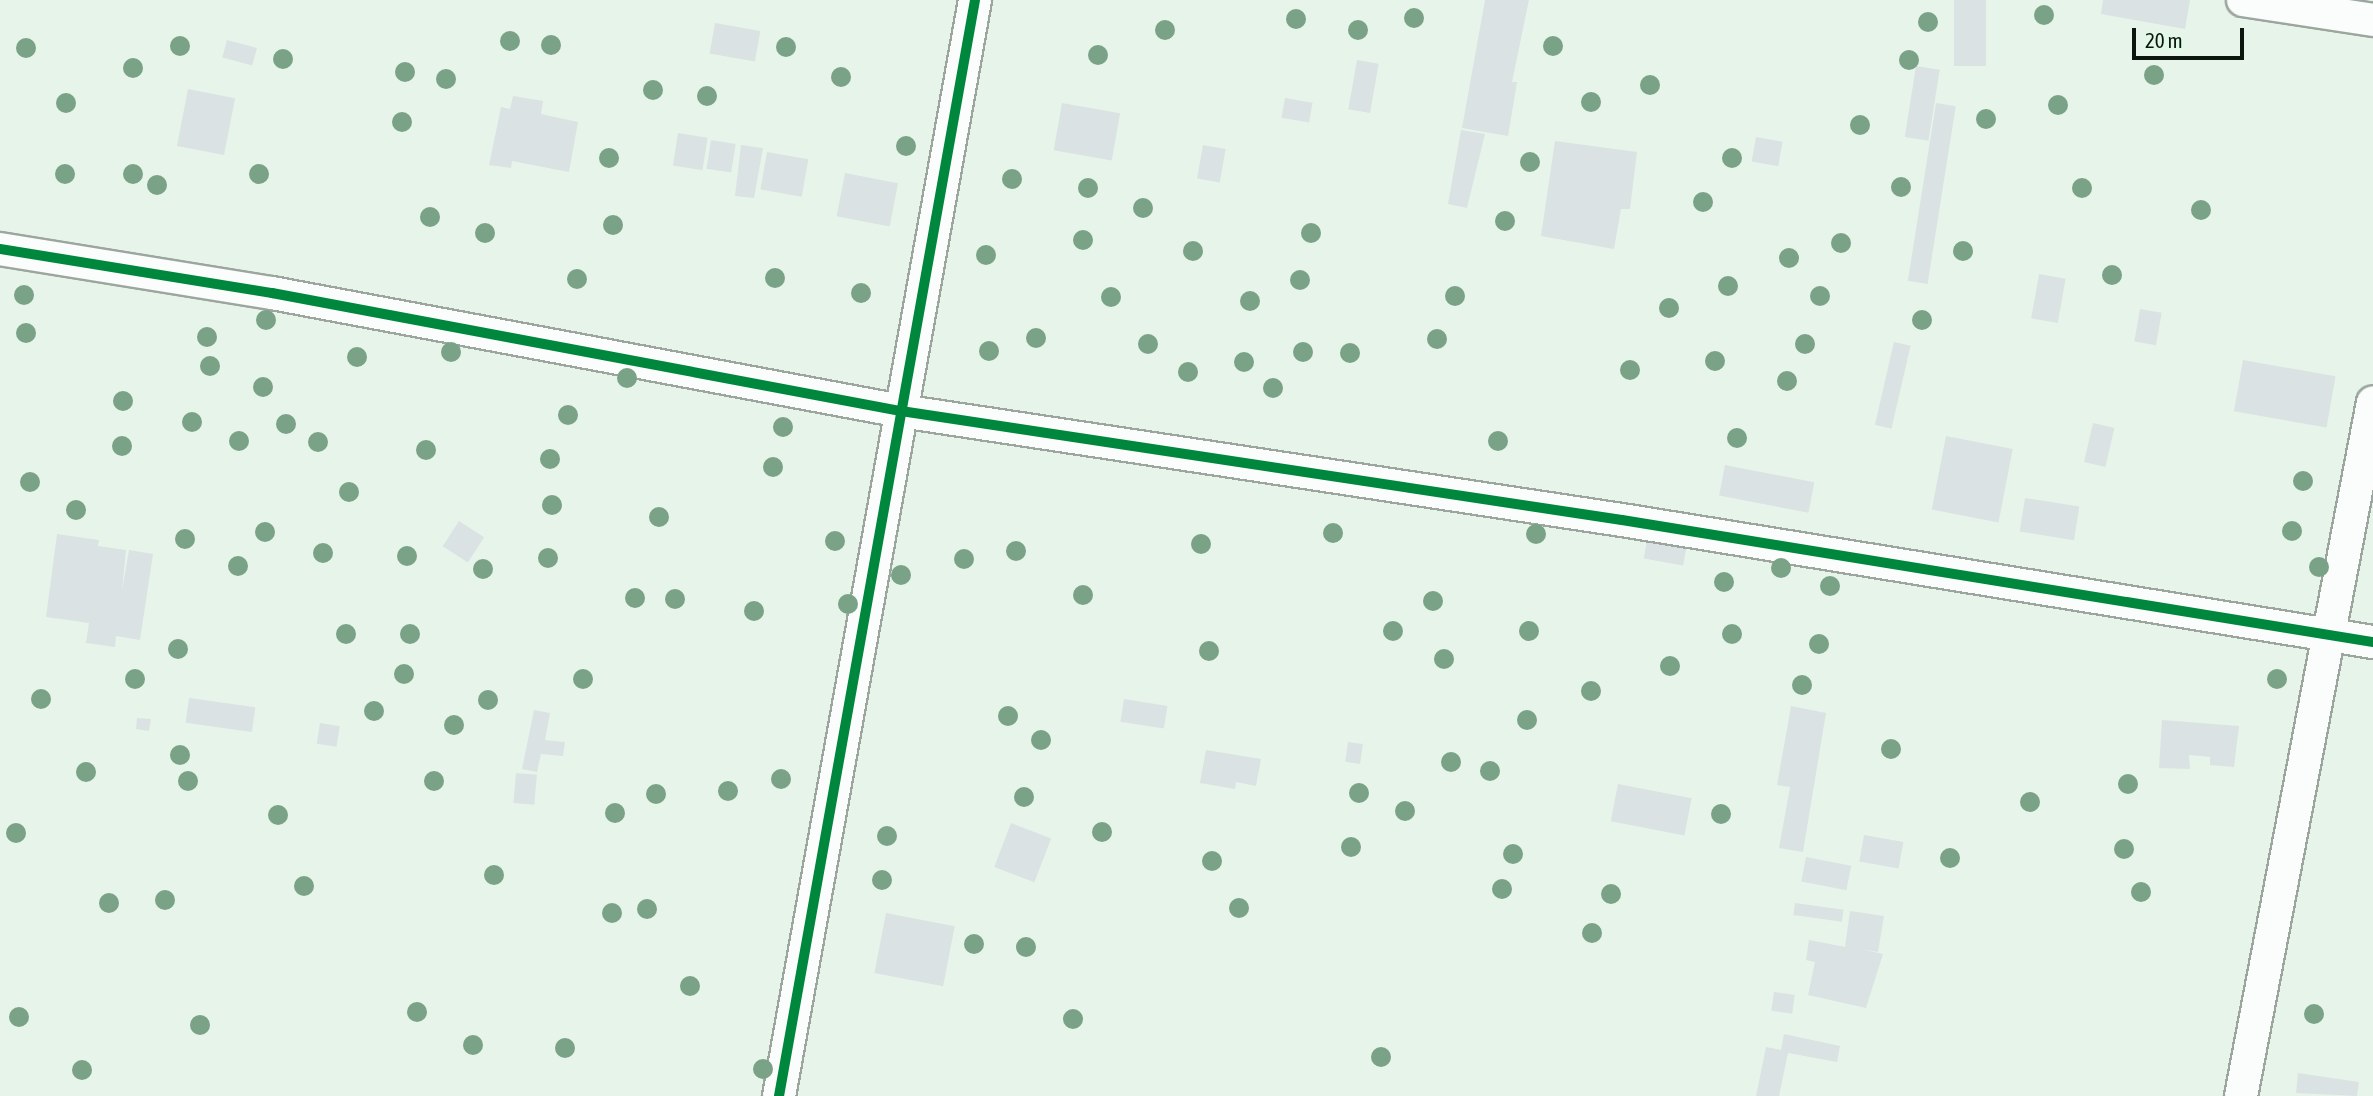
<!DOCTYPE html>
<style>
body{margin:0}
#map{position:relative;width:2373px;height:1096px;overflow:hidden;background:#e7f4ea;font-family:"Asap Condensed",sans-serif}
div>[style]{position:absolute}
.building>*{inset:0;background:#dbe2e3;transform-origin:0 0}
.roads{filter:drop-shadow(2px 0 #9ca69f) drop-shadow(-2px 0 #9ca69f) drop-shadow(0 2px #9ca69f) drop-shadow(0 -2px #9ca69f)}
.minor>*{height:32px;margin:-16px;padding:0 16px;transform-origin:16px;border-radius:16px;background:#fbfdfc}
.cycleway>*{height:10px;margin:-5px;padding:0 5px;transform-origin:5px;border-radius:5px;background:#00873e}
.trees>*{width:20px;height:20px;margin:-10px;border-radius:50%;background:#7aa286}
span{translate:-50% -50%;white-space:nowrap;text-align:center;line-height:1.15;-webkit-text-stroke:5px #e1fae6;paint-order:stroke}
.scale{position:absolute;left:2132px;top:28px;width:112px;height:32px;box-sizing:border-box;border:4px solid #0c150e;border-top:0;padding-left:9px;font-size:21px;line-height:24px;white-space:nowrap;color:#0c150e;-webkit-text-stroke:5px #e1fae6;paint-order:stroke}
</style>
<div id="map">
<div class="building">
<div style="clip-path:polygon(1485px 0,1529px 0,1512px 82px,1517px 82px,1508px 136px,1462px 128px)"></div>
<div style="left:1954px;top:0;width:32px;height:66px"></div>
<div style="clip-path:polygon(2103px 0,2190px 0,2185px 29px,2101px 14px)"></div>
<div style="left:715px;top:23px;width:46px;height:31px;rotate:10deg"></div>
<div style="left:227px;top:40px;width:31px;height:18px;rotate:15deg"></div>
<div style="left:1357px;top:60px;width:22px;height:50px;rotate:10deg"></div>
<div style="left:1916px;top:66px;width:24px;height:72px;rotate:9deg"></div>
<div style="left:188px;top:89px;width:48px;height:58px;rotate:11deg"></div>
<div style="clip-path:polygon(513px 96px,543px 101px,541px 114px,578px 122px,569px 172px,512px 161px,511px 168px,489px 165px,501px 107px,510px 109px)"></div>
<div style="left:1285px;top:98px;width:28px;height:20px;rotate:10deg"></div>
<div style="left:1062px;top:103px;width:59px;height:48px;rotate:10deg"></div>
<div style="left:1936px;top:103px;width:20px;height:180px;rotate:9deg"></div>
<div style="clip-path:polygon(1461px 130px,1485px 134px,1467px 208px,1448px 204px)"></div>
<div style="left:678px;top:133px;width:30px;height:33px;rotate:9deg"></div>
<div style="left:1756px;top:137px;width:27px;height:25px;rotate:10deg"></div>
<div style="left:711px;top:140px;width:25px;height:29px;rotate:9deg"></div>
<div style="clip-path:polygon(1555px 141px,1637px 152px,1630px 209px,1621px 209px,1614px 249px,1541px 236px)"></div>
<div style="clip-path:polygon(741px 145px,763px 148px,754px 198px,735px 196px)"></div>
<div style="left:1203px;top:145px;width:23px;height:34px;rotate:10deg"></div>
<div style="left:767px;top:152px;width:42px;height:38px;rotate:10deg"></div>
<div style="left:845px;top:173px;width:54px;height:44px;rotate:11deg"></div>
<div style="left:2039px;top:274px;width:27px;height:45px;rotate:10deg"></div>
<div style="left:2140px;top:309px;width:22px;height:33px;rotate:10deg"></div>
<div style="left:1894px;top:342px;width:17px;height:85px;rotate:13deg"></div>
<div style="left:2243px;top:360px;width:94px;height:52px;rotate:10deg"></div>
<div style="left:2093px;top:423px;width:22px;height:40px;rotate:13deg"></div>
<div style="left:1946px;top:436px;width:68px;height:75px;rotate:11deg"></div>
<div style="left:1725px;top:465px;width:91px;height:31px;rotate:11deg"></div>
<div style="left:2025px;top:498px;width:55px;height:34px;rotate:9deg"></div>
<div style="left:459px;top:521px;width:30px;height:30px;rotate:33deg"></div>
<div style="left:1649px;top:529px;width:40px;height:30px;rotate:10deg"></div>
<div style="clip-path:polygon(57px 534px,99px 540px,98px 546px,126px 550px,122px 591px,129px 550px,153px 554px,140px 640px,116px 636px,115px 647px,86px 643px,89px 623px,46px 617px)"></div>
<div style="left:189px;top:698px;width:67px;height:25px;rotate:8deg"></div>
<div style="left:1124px;top:699px;width:44px;height:23px;rotate:9deg"></div>
<div style="clip-path:polygon(1791px 706px,1826px 713px,1803px 852px,1779px 848px,1790px 787px,1777px 785px)"></div>
<div style="clip-path:polygon(534px 710px,550px 713px,545px 740px,565px 742px,563px 756px,541px 754px,537px 772px,522px 769px)"></div>
<div style="clip-path:polygon(137px 718px,151px 719px,149px 731px,136px 729px)"></div>
<div style="clip-path:polygon(2162px 720px,2239px 726px,2234px 767px,2210px 765px,2210px 757px,2189px 755px,2190px 769px,2159px 768px)"></div>
<div style="left:320px;top:723px;width:20px;height:21px;rotate:9deg"></div>
<div style="left:1348px;top:742px;width:15px;height:20px;rotate:8deg"></div>
<div style="clip-path:polygon(1206px 750px,1261px 759px,1256px 786px,1236px 782px,1235px 789px,1200px 783px)"></div>
<div style="left:516px;top:773px;width:21px;height:30px;rotate:5deg"></div>
<div style="left:1618px;top:784px;width:75px;height:38px;rotate:11deg"></div>
<div style="left:1011px;top:823px;width:43px;height:47px;rotate:21deg"></div>
<div style="left:1864px;top:835px;width:40px;height:27px;rotate:10deg"></div>
<div style="left:1806px;top:857px;width:46px;height:25px;rotate:11deg"></div>
<div style="left:1795px;top:903px;width:49px;height:12px;rotate:8deg"></div>
<div style="clip-path:polygon(1850px 911px,1884px 916px,1878px 952px,1861px 949px,1883px 954px,1866px 1008px,1808px 995px,1815px 962px,1806px 960px,1809px 940px,1845px 947px)"></div>
<div style="left:886px;top:913px;width:70px;height:61px;rotate:11deg"></div>
<div style="left:1774px;top:992px;width:21px;height:19px;rotate:8deg"></div>
<div style="clip-path:polygon(1784px 1034px,1840px 1046px,1837px 1062px,1788px 1053px,1779px 1096px,1756px 1096px,1766px 1047px,1781px 1050px)"></div>
<div style="clip-path:polygon(2298px 1073px,2359px 1082px,2357px 1096px,2296px 1093px)"></div>
</div>
<div class="roads">
<div class="minor">
<div style="left:2243px;top:0;width:132px;rotate:8.7deg"></div>
<div style="left:0;top:249px;width:276px;rotate:9.2deg"></div>
<div style="left:272px;top:293px;width:640px;rotate:10.63deg"></div>
<div style="left:901px;top:411px;width:729px;rotate:8.6deg"></div>
<div style="left:1622px;top:520px;width:761px;rotate:9.23deg"></div>
<div style="left:779px;top:1096px;width:1113px;rotate:-79.86deg"></div>
<div style="left:2241px;top:1096px;width:706px;rotate:-79.23deg"></div>
</div>
</div>
<div class="cycleway">
<div style="left:0;top:249px;width:276px;rotate:9.2deg"></div>
<div style="left:272px;top:293px;width:640px;rotate:10.63deg"></div>
<div style="left:901px;top:411px;width:729px;rotate:8.6deg"></div>
<div style="left:1622px;top:520px;width:761px;rotate:9.23deg"></div>
<div style="left:779px;top:1096px;width:1113px;rotate:-79.86deg"></div>
</div>
<div class="trees">
<div style="left:2044px;top:15px"></div>
<div style="left:1414px;top:18px"></div>
<div style="left:1296px;top:19px"></div>
<div style="left:1928px;top:22px"></div>
<div style="left:1165px;top:30px"></div>
<div style="left:1358px;top:30px"></div>
<div style="left:510px;top:41px"></div>
<div style="left:551px;top:45px"></div>
<div style="left:180px;top:46px"></div>
<div style="left:1553px;top:46px"></div>
<div style="left:786px;top:47px"></div>
<div style="left:26px;top:48px"></div>
<div style="left:1098px;top:55px"></div>
<div style="left:283px;top:59px"></div>
<div style="left:1909px;top:60px"></div>
<div style="left:133px;top:68px"></div>
<div style="left:405px;top:72px"></div>
<div style="left:2154px;top:75px"></div>
<div style="left:841px;top:77px"></div>
<div style="left:446px;top:79px"></div>
<div style="left:1650px;top:85px"></div>
<div style="left:653px;top:90px"></div>
<div style="left:707px;top:96px"></div>
<div style="left:1591px;top:102px"></div>
<div style="left:66px;top:103px"></div>
<div style="left:2058px;top:105px"></div>
<div style="left:1986px;top:119px"></div>
<div style="left:402px;top:122px"></div>
<div style="left:1860px;top:125px"></div>
<div style="left:906px;top:146px"></div>
<div style="left:609px;top:158px"></div>
<div style="left:1732px;top:158px"></div>
<div style="left:1530px;top:162px"></div>
<div style="left:65px;top:174px"></div>
<div style="left:133px;top:174px"></div>
<div style="left:259px;top:174px"></div>
<div style="left:1012px;top:179px"></div>
<div style="left:157px;top:185px"></div>
<div style="left:1901px;top:187px"></div>
<div style="left:1088px;top:188px"></div>
<div style="left:2082px;top:188px"></div>
<div style="left:1703px;top:202px"></div>
<div style="left:1143px;top:208px"></div>
<div style="left:2201px;top:210px"></div>
<div style="left:430px;top:217px"></div>
<div style="left:1505px;top:221px"></div>
<div style="left:613px;top:225px"></div>
<div style="left:485px;top:233px"></div>
<div style="left:1311px;top:233px"></div>
<div style="left:1083px;top:240px"></div>
<div style="left:1841px;top:243px"></div>
<div style="left:1193px;top:251px"></div>
<div style="left:1963px;top:251px"></div>
<div style="left:986px;top:255px"></div>
<div style="left:1789px;top:258px"></div>
<div style="left:2112px;top:275px"></div>
<div style="left:775px;top:278px"></div>
<div style="left:577px;top:279px"></div>
<div style="left:1300px;top:280px"></div>
<div style="left:1728px;top:286px"></div>
<div style="left:861px;top:293px"></div>
<div style="left:24px;top:295px"></div>
<div style="left:1455px;top:296px"></div>
<div style="left:1820px;top:296px"></div>
<div style="left:1111px;top:297px"></div>
<div style="left:1250px;top:301px"></div>
<div style="left:1669px;top:308px"></div>
<div style="left:266px;top:320px"></div>
<div style="left:1922px;top:320px"></div>
<div style="left:26px;top:333px"></div>
<div style="left:207px;top:337px"></div>
<div style="left:1036px;top:338px"></div>
<div style="left:1437px;top:339px"></div>
<div style="left:1148px;top:344px"></div>
<div style="left:1805px;top:344px"></div>
<div style="left:989px;top:351px"></div>
<div style="left:451px;top:352px"></div>
<div style="left:1303px;top:352px"></div>
<div style="left:1350px;top:353px"></div>
<div style="left:357px;top:357px"></div>
<div style="left:1715px;top:361px"></div>
<div style="left:1244px;top:362px"></div>
<div style="left:210px;top:366px"></div>
<div style="left:1630px;top:370px"></div>
<div style="left:1188px;top:372px"></div>
<div style="left:627px;top:378px"></div>
<div style="left:1787px;top:381px"></div>
<div style="left:263px;top:387px"></div>
<div style="left:1273px;top:388px"></div>
<div style="left:123px;top:401px"></div>
<div style="left:568px;top:415px"></div>
<div style="left:192px;top:422px"></div>
<div style="left:286px;top:424px"></div>
<div style="left:783px;top:427px"></div>
<div style="left:1737px;top:438px"></div>
<div style="left:239px;top:441px"></div>
<div style="left:1498px;top:441px"></div>
<div style="left:318px;top:442px"></div>
<div style="left:122px;top:446px"></div>
<div style="left:426px;top:450px"></div>
<div style="left:550px;top:459px"></div>
<div style="left:773px;top:467px"></div>
<div style="left:2303px;top:481px"></div>
<div style="left:30px;top:482px"></div>
<div style="left:349px;top:492px"></div>
<div style="left:552px;top:505px"></div>
<div style="left:76px;top:510px"></div>
<div style="left:659px;top:517px"></div>
<div style="left:2292px;top:531px"></div>
<div style="left:265px;top:532px"></div>
<div style="left:1333px;top:533px"></div>
<div style="left:1536px;top:534px"></div>
<div style="left:185px;top:539px"></div>
<div style="left:835px;top:541px"></div>
<div style="left:1201px;top:544px"></div>
<div style="left:1016px;top:551px"></div>
<div style="left:323px;top:553px"></div>
<div style="left:407px;top:556px"></div>
<div style="left:548px;top:558px"></div>
<div style="left:964px;top:559px"></div>
<div style="left:238px;top:566px"></div>
<div style="left:2319px;top:567px"></div>
<div style="left:1781px;top:568px"></div>
<div style="left:483px;top:569px"></div>
<div style="left:901px;top:575px"></div>
<div style="left:1724px;top:582px"></div>
<div style="left:1830px;top:586px"></div>
<div style="left:1083px;top:595px"></div>
<div style="left:635px;top:598px"></div>
<div style="left:675px;top:599px"></div>
<div style="left:1433px;top:601px"></div>
<div style="left:848px;top:604px"></div>
<div style="left:754px;top:611px"></div>
<div style="left:1393px;top:631px"></div>
<div style="left:1529px;top:631px"></div>
<div style="left:346px;top:634px"></div>
<div style="left:410px;top:634px"></div>
<div style="left:1732px;top:634px"></div>
<div style="left:1819px;top:644px"></div>
<div style="left:178px;top:649px"></div>
<div style="left:1209px;top:651px"></div>
<div style="left:1444px;top:659px"></div>
<div style="left:1670px;top:666px"></div>
<div style="left:404px;top:674px"></div>
<div style="left:135px;top:679px"></div>
<div style="left:583px;top:679px"></div>
<div style="left:2277px;top:679px"></div>
<div style="left:1802px;top:685px"></div>
<div style="left:1591px;top:691px"></div>
<div style="left:41px;top:699px"></div>
<div style="left:488px;top:700px"></div>
<div style="left:374px;top:711px"></div>
<div style="left:1008px;top:716px"></div>
<div style="left:1527px;top:720px"></div>
<div style="left:454px;top:725px"></div>
<div style="left:1041px;top:740px"></div>
<div style="left:1891px;top:749px"></div>
<div style="left:180px;top:755px"></div>
<div style="left:1451px;top:762px"></div>
<div style="left:1490px;top:771px"></div>
<div style="left:86px;top:772px"></div>
<div style="left:781px;top:779px"></div>
<div style="left:188px;top:781px"></div>
<div style="left:434px;top:781px"></div>
<div style="left:2128px;top:784px"></div>
<div style="left:728px;top:791px"></div>
<div style="left:1359px;top:793px"></div>
<div style="left:656px;top:794px"></div>
<div style="left:1024px;top:797px"></div>
<div style="left:2030px;top:802px"></div>
<div style="left:1405px;top:811px"></div>
<div style="left:615px;top:813px"></div>
<div style="left:1721px;top:814px"></div>
<div style="left:278px;top:815px"></div>
<div style="left:1102px;top:832px"></div>
<div style="left:16px;top:833px"></div>
<div style="left:887px;top:836px"></div>
<div style="left:1351px;top:847px"></div>
<div style="left:2124px;top:849px"></div>
<div style="left:1513px;top:854px"></div>
<div style="left:1950px;top:858px"></div>
<div style="left:1212px;top:861px"></div>
<div style="left:494px;top:875px"></div>
<div style="left:882px;top:880px"></div>
<div style="left:304px;top:886px"></div>
<div style="left:1502px;top:889px"></div>
<div style="left:2141px;top:892px"></div>
<div style="left:1611px;top:894px"></div>
<div style="left:165px;top:900px"></div>
<div style="left:109px;top:903px"></div>
<div style="left:1239px;top:908px"></div>
<div style="left:647px;top:909px"></div>
<div style="left:612px;top:913px"></div>
<div style="left:1592px;top:933px"></div>
<div style="left:974px;top:944px"></div>
<div style="left:1026px;top:947px"></div>
<div style="left:690px;top:986px"></div>
<div style="left:417px;top:1012px"></div>
<div style="left:2314px;top:1014px"></div>
<div style="left:19px;top:1017px"></div>
<div style="left:1073px;top:1019px"></div>
<div style="left:200px;top:1025px"></div>
<div style="left:473px;top:1045px"></div>
<div style="left:565px;top:1048px"></div>
<div style="left:1381px;top:1057px"></div>
<div style="left:763px;top:1069px"></div>
<div style="left:82px;top:1070px"></div>
</div>
<div class="scale">20 m</div>
</div>
